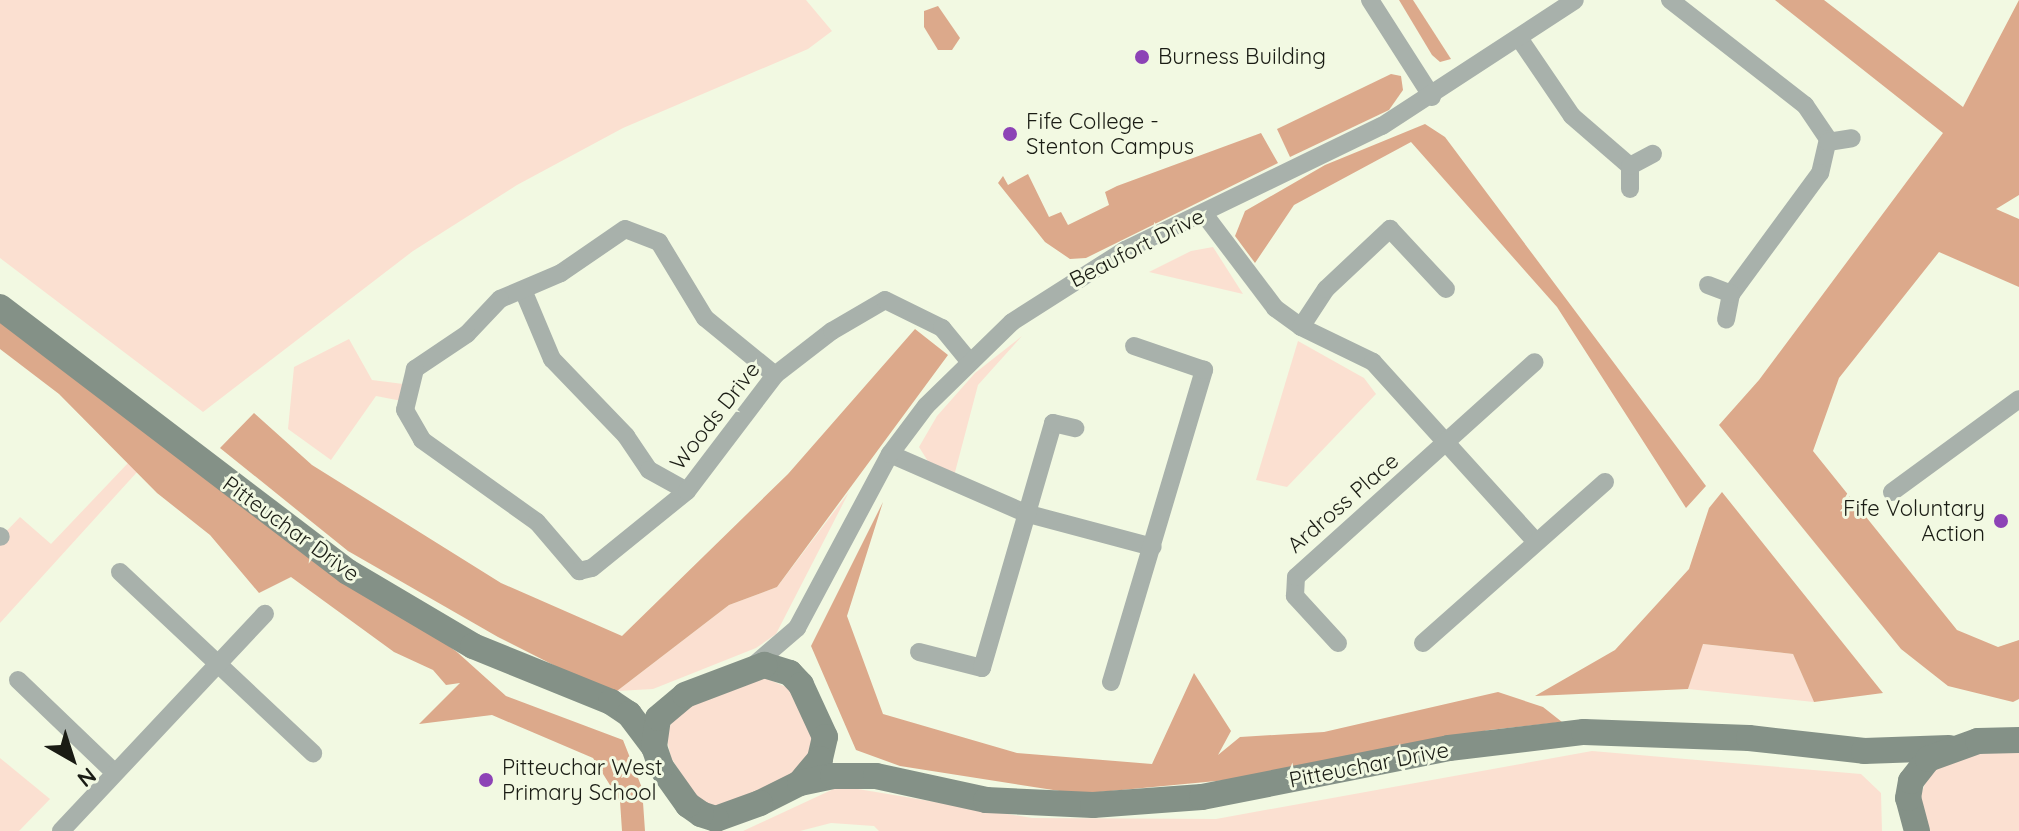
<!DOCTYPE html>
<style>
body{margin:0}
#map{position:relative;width:2019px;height:831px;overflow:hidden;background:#f2f9e2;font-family:Quicksand,sans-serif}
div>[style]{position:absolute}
.green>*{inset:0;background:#fbe0d1}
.forest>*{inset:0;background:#dca98b}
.street>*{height:18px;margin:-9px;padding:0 9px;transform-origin:9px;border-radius:9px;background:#a8b1ab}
.secondary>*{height:26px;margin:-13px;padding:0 13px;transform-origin:13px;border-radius:13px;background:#849187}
.dots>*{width:22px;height:22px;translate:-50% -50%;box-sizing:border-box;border:4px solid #f2f9e2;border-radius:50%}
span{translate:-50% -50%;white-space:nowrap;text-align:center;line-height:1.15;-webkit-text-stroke:6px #f2f9e2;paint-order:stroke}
.poi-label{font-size:22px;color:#1a1c14}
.left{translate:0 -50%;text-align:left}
.right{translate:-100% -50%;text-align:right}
.street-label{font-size:22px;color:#1a1c14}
.north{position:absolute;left:32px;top:719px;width:80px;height:80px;-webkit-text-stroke:6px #f2f9e2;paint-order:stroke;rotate:141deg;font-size:22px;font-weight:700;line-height:32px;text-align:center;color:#1a1c14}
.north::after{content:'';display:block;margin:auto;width:28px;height:36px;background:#1a1c14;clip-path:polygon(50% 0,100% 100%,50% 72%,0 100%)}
</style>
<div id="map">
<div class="green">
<div style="clip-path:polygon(0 0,806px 0,832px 31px,808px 49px,623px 128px,517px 185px,413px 251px,203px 412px,0 258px)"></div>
<div style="clip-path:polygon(1213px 247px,1243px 294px,1149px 272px,1191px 251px)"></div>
<div style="clip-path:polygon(1022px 336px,978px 385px,954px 476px,929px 463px,919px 447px,937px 416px,975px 373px)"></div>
<div style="clip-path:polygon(349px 339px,372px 380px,411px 385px,407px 402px,376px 396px,331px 460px,288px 429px,294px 367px)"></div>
<div style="clip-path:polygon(1298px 341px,1364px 378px,1376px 394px,1287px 487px,1256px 480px)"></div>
<div style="clip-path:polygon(129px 462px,138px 471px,0 623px,0 538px,20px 517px,51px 544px)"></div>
<div style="clip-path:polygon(849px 492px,776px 634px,756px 648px,653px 689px,617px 691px,729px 605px,777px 587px)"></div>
<div style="clip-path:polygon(1702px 644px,1793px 654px,1814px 702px,1688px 689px)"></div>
<div style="clip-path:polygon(763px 677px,793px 690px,815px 740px,804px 768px,721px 808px,700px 802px,671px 758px,666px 735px,674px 717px,689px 702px)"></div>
<div style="clip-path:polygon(1995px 748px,2019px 750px,2019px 831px,1928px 831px,1918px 803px,1930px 770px)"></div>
<div style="clip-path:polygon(1592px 751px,1861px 774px,1881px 793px,1882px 831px,879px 831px,874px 826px,831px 823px,800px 831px,743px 831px,840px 786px,1032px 818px,1216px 819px)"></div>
<div style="clip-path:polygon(0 758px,50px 799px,19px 831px,0 831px)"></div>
</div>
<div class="forest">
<div style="clip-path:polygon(1399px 0,1413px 0,1451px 59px,1440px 62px,1432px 55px)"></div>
<div style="clip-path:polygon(1775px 0,1824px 0,1963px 107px,2019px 0,2019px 195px,1996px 209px,2019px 219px,2019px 287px,1939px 252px,1839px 378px,1813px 451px,1957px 630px,1998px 647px,2019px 640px,2019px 699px,2013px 702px,1948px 686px,1901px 649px,1719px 425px,1759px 380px,1943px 133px)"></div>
<div style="clip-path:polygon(938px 6px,960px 38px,952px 50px,938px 50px,924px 27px,924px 11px)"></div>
<div style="clip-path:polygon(1391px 74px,1401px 76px,1403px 90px,1389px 110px,1290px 157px,1277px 129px)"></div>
<div style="clip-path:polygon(1425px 124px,1445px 137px,1706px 486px,1686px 508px,1557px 307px,1411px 142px,1294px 205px,1255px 263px,1235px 236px,1245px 211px,1325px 165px)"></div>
<div style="clip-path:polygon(1261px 133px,1278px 163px,1086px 258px,1070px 259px,1045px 242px,998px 183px,1003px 176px,1008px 185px,1028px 174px,1049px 217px,1061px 212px,1068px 225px,1109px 205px,1105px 192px,1117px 186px)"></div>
<div style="clip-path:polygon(0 321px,457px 652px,506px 696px,623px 740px,642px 788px,645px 831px,622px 831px,620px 801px,593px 758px,492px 715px,419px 724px,460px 683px,446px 685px,433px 670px,394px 652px,291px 577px,259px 593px,210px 535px,157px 493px,59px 394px,0 349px)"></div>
<div style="clip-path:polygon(915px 329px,948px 355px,777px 587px,729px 605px,617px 691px,581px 679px,498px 637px,348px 551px,220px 448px,254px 413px,312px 465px,501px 583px,622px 636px,788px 474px)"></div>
<div style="clip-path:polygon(1722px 492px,1883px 693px,1814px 702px,1793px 654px,1703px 644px,1688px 689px,1535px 696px,1615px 650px,1689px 569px,1709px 508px)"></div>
<div style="clip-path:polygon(883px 502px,847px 616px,883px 714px,1017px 753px,1152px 764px,1194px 673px,1231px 731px,1218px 755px,1240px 737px,1324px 732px,1498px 692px,1543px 707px,1562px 722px,1489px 730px,1291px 774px,1079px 794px,900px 766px,856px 750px,811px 646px)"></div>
</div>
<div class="street">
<div style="left:1370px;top:0;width:115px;rotate:57.4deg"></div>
<div style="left:1670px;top:0;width:171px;rotate:37.9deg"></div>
<div style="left:1805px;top:105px;width:41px;rotate:55.9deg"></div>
<div style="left:1828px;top:139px;width:35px;rotate:103deg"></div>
<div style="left:1820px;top:173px;width:150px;rotate:126.3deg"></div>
<div style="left:1731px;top:294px;width:26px;rotate:101deg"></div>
<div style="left:1519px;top:38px;width:94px;rotate:55.8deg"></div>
<div style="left:1572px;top:116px;width:77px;rotate:40.8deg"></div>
<div style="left:1630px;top:166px;width:23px;rotate:90deg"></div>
<div style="left:1828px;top:142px;width:24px;rotate:-9deg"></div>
<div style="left:1630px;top:166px;width:26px;rotate:-28deg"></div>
<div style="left:1204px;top:214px;width:118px;rotate:52.9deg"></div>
<div style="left:1275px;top:308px;width:32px;rotate:36deg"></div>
<div style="left:1301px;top:327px;width:80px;rotate:25.9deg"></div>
<div style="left:1373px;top:362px;width:243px;rotate:47.8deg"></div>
<div style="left:1708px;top:285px;width:25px;rotate:21deg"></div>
<div style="left:523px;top:290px;width:75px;rotate:67.2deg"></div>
<div style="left:552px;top:359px;width:107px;rotate:46.1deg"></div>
<div style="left:626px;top:436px;width:41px;rotate:55.9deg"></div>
<div style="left:649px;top:470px;width:43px;rotate:28.9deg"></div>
<div style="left:1301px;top:327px;width:45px;rotate:-56.7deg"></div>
<div style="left:1326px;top:289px;width:88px;rotate:-43.2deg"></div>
<div style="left:1390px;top:229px;width:82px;rotate:47deg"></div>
<div style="left:775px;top:375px;width:90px;rotate:-140.8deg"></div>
<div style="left:705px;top:318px;width:89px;rotate:-121.2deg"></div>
<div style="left:659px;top:242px;width:36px;rotate:-159deg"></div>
<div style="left:625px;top:229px;width:78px;rotate:145.5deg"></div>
<div style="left:561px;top:273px;width:66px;rotate:156.9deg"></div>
<div style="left:500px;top:299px;width:48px;rotate:133.3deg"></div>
<div style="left:467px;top:334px;width:63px;rotate:146.1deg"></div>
<div style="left:415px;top:369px;width:42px;rotate:103.7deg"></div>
<div style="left:405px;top:410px;width:34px;rotate:60deg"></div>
<div style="left:422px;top:440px;width:141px;rotate:35.5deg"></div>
<div style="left:537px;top:522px;width:65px;rotate:49.4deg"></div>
<div style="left:579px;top:571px;width:13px;rotate:-13deg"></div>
<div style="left:592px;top:568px;width:122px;rotate:-39deg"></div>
<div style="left:687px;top:491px;width:146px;rotate:-52.8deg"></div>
<div style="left:775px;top:375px;width:72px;rotate:-37.7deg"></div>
<div style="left:832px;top:331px;width:61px;rotate:-30.3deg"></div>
<div style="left:885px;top:300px;width:64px;rotate:26.2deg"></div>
<div style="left:942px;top:328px;width:43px;rotate:50.7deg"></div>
<div style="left:890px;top:454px;width:147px;rotate:23.6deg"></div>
<div style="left:1025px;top:513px;width:132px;rotate:14.9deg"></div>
<div style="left:1892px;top:492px;width:157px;rotate:-36.2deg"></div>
<div style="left:0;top:536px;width:1px;rotate:45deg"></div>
<div style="left:120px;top:572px;width:265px;rotate:43.2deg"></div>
<div style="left:1338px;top:643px;width:64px;rotate:-132.5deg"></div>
<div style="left:1295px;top:596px;width:19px;rotate:-87deg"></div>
<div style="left:1296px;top:577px;width:321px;rotate:-42deg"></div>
<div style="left:1423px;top:643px;width:243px;rotate:-41.5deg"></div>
<div style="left:919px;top:652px;width:65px;rotate:14.3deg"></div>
<div style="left:982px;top:668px;width:255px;rotate:-73.8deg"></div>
<div style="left:1053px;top:423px;width:23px;rotate:13deg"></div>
<div style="left:754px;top:665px;width:57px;rotate:-40.7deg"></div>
<div style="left:797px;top:628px;width:197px;rotate:-61.9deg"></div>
<div style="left:890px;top:454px;width:60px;rotate:-53.1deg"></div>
<div style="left:926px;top:406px;width:120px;rotate:-44.3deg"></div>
<div style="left:1012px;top:322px;width:134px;rotate:-32.5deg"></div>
<div style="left:1125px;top:250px;width:285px;rotate:-25.8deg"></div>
<div style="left:1382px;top:126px;width:230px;rotate:-33.1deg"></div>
<div style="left:18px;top:680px;width:134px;rotate:43.8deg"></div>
<div style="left:1111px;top:682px;width:326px;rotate:-73.4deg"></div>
<div style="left:1204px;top:370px;width:74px;rotate:-161.1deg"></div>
<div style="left:61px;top:831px;width:298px;rotate:-46.8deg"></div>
</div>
<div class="secondary">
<div style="left:0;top:307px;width:437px;rotate:37.3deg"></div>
<div style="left:348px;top:572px;width:145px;rotate:30.6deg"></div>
<div style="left:473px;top:646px;width:149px;rotate:22.1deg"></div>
<div style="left:611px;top:702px;width:22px;rotate:34deg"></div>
<div style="left:629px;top:714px;width:41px;rotate:52.9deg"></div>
<div style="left:764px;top:665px;width:27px;rotate:17deg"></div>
<div style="left:790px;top:673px;width:16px;rotate:47deg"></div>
<div style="left:801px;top:685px;width:57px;rotate:65.2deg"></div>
<div style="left:825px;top:737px;width:23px;rotate:103deg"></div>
<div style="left:820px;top:759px;width:31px;rotate:130deg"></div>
<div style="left:800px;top:783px;width:45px;rotate:153.4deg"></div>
<div style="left:760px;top:803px;width:47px;rotate:160deg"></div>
<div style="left:716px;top:819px;width:16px;rotate:-162deg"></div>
<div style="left:701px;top:814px;width:16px;rotate:-145deg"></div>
<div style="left:688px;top:805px;width:47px;rotate:-125.4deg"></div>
<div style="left:661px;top:767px;width:21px;rotate:-109deg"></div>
<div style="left:654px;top:747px;width:29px;rotate:-82deg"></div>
<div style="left:658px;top:718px;width:35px;rotate:-40deg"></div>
<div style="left:685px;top:695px;width:85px;rotate:-20.8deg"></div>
<div style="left:800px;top:783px;width:34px;rotate:-12deg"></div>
<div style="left:833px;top:776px;width:43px"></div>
<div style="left:876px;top:776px;width:113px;rotate:12.3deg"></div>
<div style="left:986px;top:800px;width:107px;rotate:2.7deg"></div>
<div style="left:1093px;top:805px;width:109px;rotate:-4.2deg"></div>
<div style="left:1202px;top:797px;width:252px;rotate:-11.2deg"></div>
<div style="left:1449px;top:748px;width:136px;rotate:-6.8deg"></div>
<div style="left:1584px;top:732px;width:165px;rotate:2.1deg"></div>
<div style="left:1749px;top:738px;width:116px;rotate:6.4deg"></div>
<div style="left:1864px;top:751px;width:85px;rotate:-2deg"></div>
<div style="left:1917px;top:831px;width:34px;rotate:-105deg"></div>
<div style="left:1908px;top:798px;width:17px;rotate:-80deg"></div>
<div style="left:1911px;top:781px;width:28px;rotate:-52deg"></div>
<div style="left:1928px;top:759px;width:53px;rotate:-19.8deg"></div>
<div style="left:1978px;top:741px;width:41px;rotate:-1.4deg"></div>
</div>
<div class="dots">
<div style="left:1142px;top:57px;background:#8d43b6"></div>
<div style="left:1010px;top:134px;background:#8d43b6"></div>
<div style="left:2001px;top:521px;background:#8d43b6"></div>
<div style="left:486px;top:780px;background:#8d43b6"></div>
</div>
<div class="poi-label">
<span class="left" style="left:1158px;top:57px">Burness Building</span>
<span class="left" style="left:1026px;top:134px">Fife College -<br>Stenton Campus</span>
<span class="right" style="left:1985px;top:521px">Fife Voluntary<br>Action</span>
<span class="left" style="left:502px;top:780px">Pitteuchar West<br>Primary School</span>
</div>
<div class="street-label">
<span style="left:1137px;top:248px;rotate:-27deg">Beaufort Drive</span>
<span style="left:715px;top:416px;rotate:-52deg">Woods Drive</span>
<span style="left:1343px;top:503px;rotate:-41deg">Ardross Place</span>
<span style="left:291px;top:529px;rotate:36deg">Pitteuchar Drive</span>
<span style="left:1369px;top:765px;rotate:-11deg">Pitteuchar Drive</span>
</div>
<div class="north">N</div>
</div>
